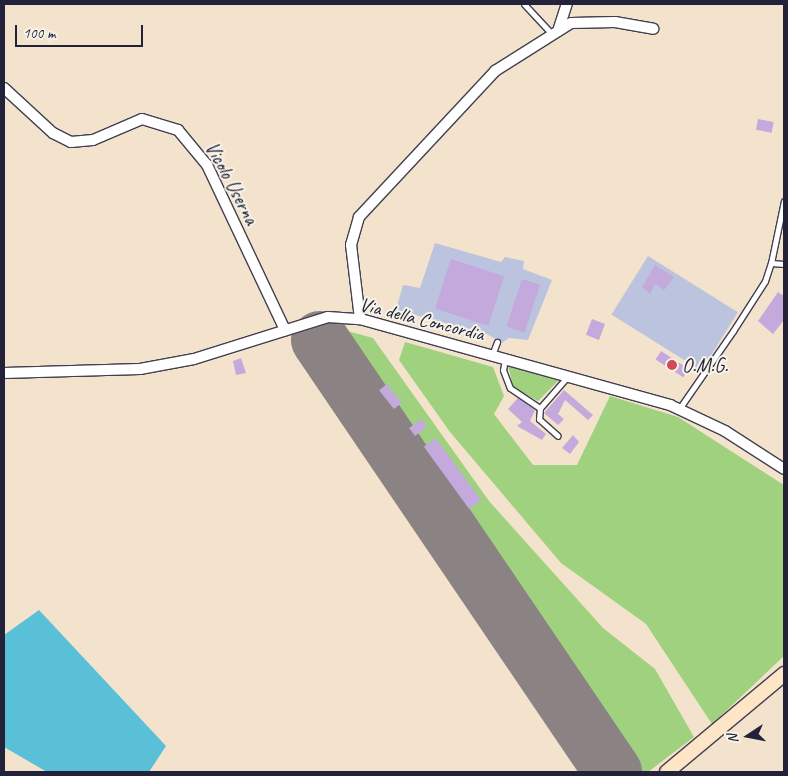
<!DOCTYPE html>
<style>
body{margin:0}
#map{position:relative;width:788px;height:776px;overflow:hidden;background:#f4e3cc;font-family:Caveat,sans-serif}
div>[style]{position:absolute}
.industrial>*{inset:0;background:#bbc3de;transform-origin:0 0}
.green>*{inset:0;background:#a0d17f}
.water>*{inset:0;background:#5ac0d8}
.runway>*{height:58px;margin:-29px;padding:0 29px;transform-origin:29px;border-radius:29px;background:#8b8284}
.building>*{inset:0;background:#c3a9dc;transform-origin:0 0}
.roads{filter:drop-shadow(1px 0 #423f51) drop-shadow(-1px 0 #423f51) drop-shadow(0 1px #423f51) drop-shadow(0 -1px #423f51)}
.lane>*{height:5px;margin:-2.5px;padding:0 2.5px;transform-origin:2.5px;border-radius:2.5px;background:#fff}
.street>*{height:10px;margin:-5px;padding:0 5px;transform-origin:5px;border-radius:5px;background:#fff}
.secondary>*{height:14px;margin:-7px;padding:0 7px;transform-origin:7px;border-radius:7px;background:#fde5c5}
.dots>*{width:14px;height:14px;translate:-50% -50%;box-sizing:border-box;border:2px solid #f7f3e8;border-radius:50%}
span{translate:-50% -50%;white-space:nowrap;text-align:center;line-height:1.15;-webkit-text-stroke:4px #f7f3e8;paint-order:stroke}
.street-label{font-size:20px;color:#22223b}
.poi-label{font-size:20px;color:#22223b}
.left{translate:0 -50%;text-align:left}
.frame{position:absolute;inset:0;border:5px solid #22223b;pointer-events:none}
.north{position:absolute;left:723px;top:711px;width:50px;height:50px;-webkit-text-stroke:4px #f7f3e8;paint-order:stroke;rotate:259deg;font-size:14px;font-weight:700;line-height:20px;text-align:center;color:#22223b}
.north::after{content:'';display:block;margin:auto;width:18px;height:22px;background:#22223b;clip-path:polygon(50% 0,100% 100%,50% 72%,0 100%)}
.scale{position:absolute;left:15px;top:25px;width:128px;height:22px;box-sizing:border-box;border:2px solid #22223b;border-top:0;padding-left:6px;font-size:15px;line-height:18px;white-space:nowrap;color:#22223b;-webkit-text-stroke:4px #f7f3e8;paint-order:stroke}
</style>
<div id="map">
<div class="industrial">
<div style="clip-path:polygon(435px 243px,501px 262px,505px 257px,524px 261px,523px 269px,552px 280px,528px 340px,509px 338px,502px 343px,487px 334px,396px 310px,403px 285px,420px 288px)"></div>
<div style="left:648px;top:256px;width:106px;height:69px;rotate:32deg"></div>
</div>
<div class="green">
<div style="clip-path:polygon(329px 326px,373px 338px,489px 501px,603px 628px,655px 669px,694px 737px,648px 772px,594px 772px,298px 338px)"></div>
<div style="clip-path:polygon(405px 342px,493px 367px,504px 396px,494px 414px,533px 465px,577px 465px,610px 396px,678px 417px,784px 485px,784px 656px,712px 724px,646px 624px,561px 563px,450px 432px,399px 360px)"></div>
<div style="clip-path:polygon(508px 365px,562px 377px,538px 401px,513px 387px)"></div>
</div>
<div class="water">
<div style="clip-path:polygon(39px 610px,166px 746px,149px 772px,47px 772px,4px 747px,4px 635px)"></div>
</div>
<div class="runway">
<div style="left:320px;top:340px;width:522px;rotate:55.85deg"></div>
</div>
<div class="building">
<div style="left:758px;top:119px;width:16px;height:11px;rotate:11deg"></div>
<div style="left:451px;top:259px;width:56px;height:52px;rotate:18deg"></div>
<div style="clip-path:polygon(655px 265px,674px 277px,664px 290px,655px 284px,650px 294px,642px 287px)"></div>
<div style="left:522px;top:279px;width:19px;height:50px;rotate:18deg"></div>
<div style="clip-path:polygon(778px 292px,784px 296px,784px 320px,773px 334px,758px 321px)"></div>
<div style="left:592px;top:319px;width:14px;height:17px;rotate:21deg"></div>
<div style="left:661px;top:351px;width:33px;height:10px;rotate:33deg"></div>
<div style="clip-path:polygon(241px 358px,246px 373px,236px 375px,233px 361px)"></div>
<div style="left:387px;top:384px;width:24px;height:10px;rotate:52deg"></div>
<div style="clip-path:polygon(564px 390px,593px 415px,588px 420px,565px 400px,558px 414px,564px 419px,558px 425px,544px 413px)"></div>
<div style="clip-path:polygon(518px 398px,535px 410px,530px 421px,546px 434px,542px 440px,517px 426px,522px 422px,508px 409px)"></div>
<div style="left:421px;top:419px;width:10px;height:15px;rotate:53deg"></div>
<div style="clip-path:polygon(573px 435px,579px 442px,570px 454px,562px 448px)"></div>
<div style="left:436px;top:438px;width:77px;height:15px;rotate:54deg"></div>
</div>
<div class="roads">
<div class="lane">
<div style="left:524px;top:4px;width:41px;rotate:47deg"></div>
<div style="left:771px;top:263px;width:63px;rotate:-78.2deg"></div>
<div style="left:492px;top:355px;width:14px;rotate:-69deg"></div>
<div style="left:505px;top:359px;width:11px;rotate:100deg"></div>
<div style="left:503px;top:370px;width:19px;rotate:69deg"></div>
<div style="left:510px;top:388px;width:36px;rotate:34deg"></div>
<div style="left:540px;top:408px;width:11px;rotate:95deg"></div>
<div style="left:539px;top:419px;width:25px;rotate:42deg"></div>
<div style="left:540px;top:408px;width:43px;rotate:-48.8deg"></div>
<div style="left:679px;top:409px;width:95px;rotate:-55.3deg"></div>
<div style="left:733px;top:331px;width:59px;rotate:-57.4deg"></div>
<div style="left:765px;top:281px;width:19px;rotate:-72deg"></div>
<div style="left:771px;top:263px;width:13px;rotate:4deg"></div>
</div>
<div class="street">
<div style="left:558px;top:31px;width:28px;rotate:-72deg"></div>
<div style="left:4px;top:88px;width:67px;rotate:42.6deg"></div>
<div style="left:53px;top:133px;width:20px;rotate:27deg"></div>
<div style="left:71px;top:142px;width:22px;rotate:-5deg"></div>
<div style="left:93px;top:140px;width:53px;rotate:-23.2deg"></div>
<div style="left:142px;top:119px;width:38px;rotate:17deg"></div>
<div style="left:178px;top:130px;width:45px;rotate:50.4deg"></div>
<div style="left:207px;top:165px;width:183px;rotate:64.7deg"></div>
<div style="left:360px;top:319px;width:75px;rotate:-96.9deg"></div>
<div style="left:351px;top:245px;width:29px;rotate:-74deg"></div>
<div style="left:359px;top:217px;width:200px;rotate:-47deg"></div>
<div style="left:495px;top:71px;width:90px;rotate:-32.3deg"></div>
<div style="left:571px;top:23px;width:44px;rotate:-1.3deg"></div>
<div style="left:615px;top:22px;width:39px;rotate:10deg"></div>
<div style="left:4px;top:373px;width:136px;rotate:-1.7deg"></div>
<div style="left:140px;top:369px;width:55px;rotate:-10.5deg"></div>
<div style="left:194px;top:359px;width:140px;rotate:-17.4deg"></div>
<div style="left:328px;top:317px;width:32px;rotate:4deg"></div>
<div style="left:360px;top:319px;width:322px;rotate:15.5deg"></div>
<div style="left:670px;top:405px;width:61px;rotate:25.3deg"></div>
<div style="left:725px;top:431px;width:70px;rotate:32.8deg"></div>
</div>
<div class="secondary">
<div style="left:667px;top:772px;width:153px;rotate:-39.9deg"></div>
</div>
</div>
<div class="dots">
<div style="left:672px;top:365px;background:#d1495b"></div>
</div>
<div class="street-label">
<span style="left:232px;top:183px;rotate:62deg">Vicolo Userna</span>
<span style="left:422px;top:319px;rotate:14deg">Via della Concordia</span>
</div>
<div class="poi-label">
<span class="left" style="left:682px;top:365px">O.M.G.</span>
</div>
<div class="frame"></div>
<div class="north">N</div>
<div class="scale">100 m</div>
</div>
